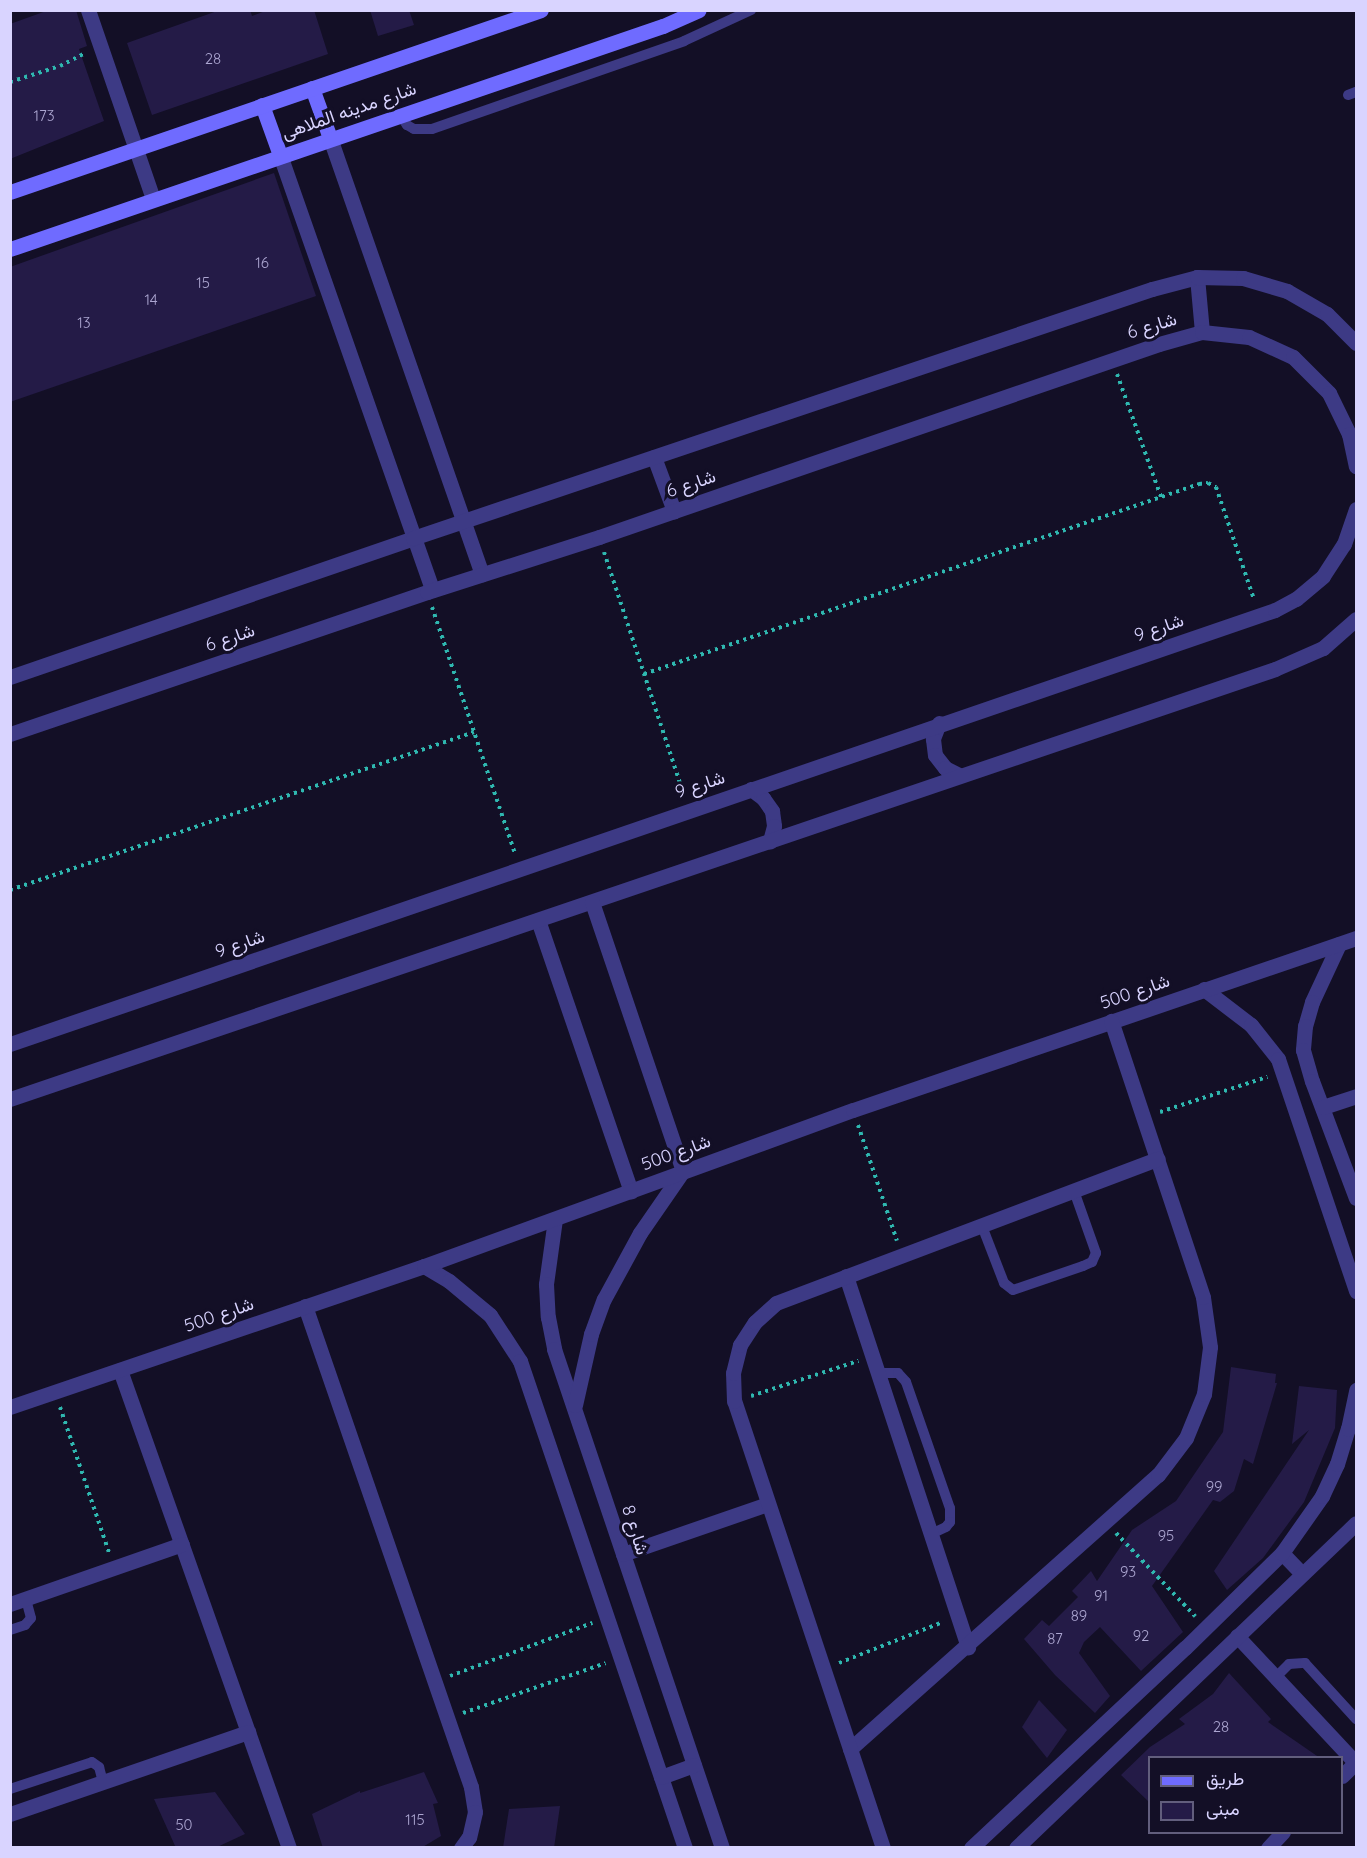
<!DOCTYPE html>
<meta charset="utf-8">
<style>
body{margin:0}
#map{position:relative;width:1367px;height:1858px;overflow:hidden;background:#130f26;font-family:Quicksand,Vazirmatn,sans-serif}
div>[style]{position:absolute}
.building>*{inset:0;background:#241b47}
.path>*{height:4px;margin-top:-2px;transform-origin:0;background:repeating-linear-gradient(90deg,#2fb8b0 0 3px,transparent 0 7.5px)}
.lane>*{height:10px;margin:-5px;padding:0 5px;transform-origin:5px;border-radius:5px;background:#3d3a85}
.street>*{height:15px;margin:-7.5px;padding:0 7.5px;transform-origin:7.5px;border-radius:7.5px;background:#3d3a85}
.secondary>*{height:15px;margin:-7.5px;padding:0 7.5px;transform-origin:7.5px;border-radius:7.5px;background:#6f6bff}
span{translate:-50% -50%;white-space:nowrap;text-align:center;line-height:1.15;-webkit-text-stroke:6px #130f26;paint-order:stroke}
.number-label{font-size:15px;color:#aca6d1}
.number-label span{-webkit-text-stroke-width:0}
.street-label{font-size:18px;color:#d9d4ff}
.frame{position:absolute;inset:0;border:12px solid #d9d4ff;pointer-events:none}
.legend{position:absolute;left:1148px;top:1756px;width:195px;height:78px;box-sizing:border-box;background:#130f26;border:2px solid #625e7d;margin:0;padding:8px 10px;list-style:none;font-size:18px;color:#d9d4ff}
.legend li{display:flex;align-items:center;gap:12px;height:30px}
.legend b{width:30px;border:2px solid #625e7d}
</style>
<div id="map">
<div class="building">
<div style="clip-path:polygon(49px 10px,76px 10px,87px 46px,79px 49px,104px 121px,10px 159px,10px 24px)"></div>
<div style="clip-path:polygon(220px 10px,250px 10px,252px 16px,268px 10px,314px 10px,328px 54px,152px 115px,127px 43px)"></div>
<div style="clip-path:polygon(370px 10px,409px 10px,414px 25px,378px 36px)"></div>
<div style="clip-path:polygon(274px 173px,316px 296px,10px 402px,10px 267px)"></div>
<div style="clip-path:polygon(1231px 1367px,1276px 1374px,1275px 1383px,1277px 1383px,1253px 1464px,1244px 1459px,1234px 1491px,1220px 1502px,1213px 1500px,1152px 1586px,1183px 1632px,1141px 1671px,1100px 1627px,1084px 1642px,1079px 1653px,1110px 1696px,1095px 1713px,1055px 1675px,1024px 1639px,1042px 1620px,1049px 1626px,1078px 1597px,1072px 1591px,1091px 1571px,1097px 1581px,1132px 1530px,1176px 1501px,1223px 1432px)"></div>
<div style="clip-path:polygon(1299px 1386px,1337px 1390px,1335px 1428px,1304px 1502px,1263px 1558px,1227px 1590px,1214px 1571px,1309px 1430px,1292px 1444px)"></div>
<div style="clip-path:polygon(1229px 1673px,1271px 1719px,1268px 1722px,1320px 1758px,1149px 1758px,1149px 1802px,1121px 1775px,1150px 1747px,1185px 1724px,1179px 1719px,1213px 1694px)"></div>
<div style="clip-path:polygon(1039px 1700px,1067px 1730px,1047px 1758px,1022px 1727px)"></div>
<div style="clip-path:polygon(424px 1772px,438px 1803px,433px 1804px,441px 1836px,421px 1848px,323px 1848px,312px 1814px,360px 1791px,360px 1793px)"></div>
<div style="clip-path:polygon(215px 1792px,245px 1834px,215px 1848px,176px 1848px,154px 1799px)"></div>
<div style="clip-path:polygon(560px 1806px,554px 1848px,503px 1848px,509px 1809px)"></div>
</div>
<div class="path">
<div style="left:10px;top:82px;width:52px;rotate:-17.7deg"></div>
<div style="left:60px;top:66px;width:29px;rotate:-27deg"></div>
<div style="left:1117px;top:374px;width:131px;rotate:70.3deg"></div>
<div style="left:604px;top:552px;width:256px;rotate:71.8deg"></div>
<div style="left:432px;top:607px;width:260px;rotate:71.4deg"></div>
<div style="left:644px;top:674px;width:587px;rotate:-18.9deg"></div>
<div style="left:1199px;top:484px;width:9px;rotate:-6deg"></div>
<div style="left:1208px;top:483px;width:9px;rotate:27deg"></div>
<div style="left:1216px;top:487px;width:118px;rotate:71.3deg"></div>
<div style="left:10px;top:890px;width:490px;rotate:-18.8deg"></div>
<div style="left:1160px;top:1112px;width:113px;rotate:-18.1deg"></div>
<div style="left:858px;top:1125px;width:122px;rotate:71.4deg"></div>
<div style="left:751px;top:1396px;width:113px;rotate:-18.1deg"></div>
<div style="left:60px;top:1407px;width:154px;rotate:71.4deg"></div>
<div style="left:1116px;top:1533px;width:115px;rotate:46.4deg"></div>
<div style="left:839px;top:1663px;width:112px;rotate:-21.5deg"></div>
<div style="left:450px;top:1676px;width:152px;rotate:-20.5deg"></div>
<div style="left:463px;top:1713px;width:151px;rotate:-19.3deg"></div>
</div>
<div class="lane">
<div style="left:1348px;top:95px;width:9px;rotate:-21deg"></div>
<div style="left:400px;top:114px;width:13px;rotate:58deg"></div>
<div style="left:407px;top:125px;width:8px;rotate:30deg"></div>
<div style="left:414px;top:129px;width:18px"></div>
<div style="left:432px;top:129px;width:267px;rotate:-19.2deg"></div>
<div style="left:684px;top:41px;width:74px;rotate:-24.8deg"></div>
<div style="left:982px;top:1226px;width:61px;rotate:68.9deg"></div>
<div style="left:1004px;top:1283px;width:11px;rotate:38deg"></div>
<div style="left:1013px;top:1290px;width:74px;rotate:-18.9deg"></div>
<div style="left:1083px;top:1266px;width:10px;rotate:-24deg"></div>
<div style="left:1092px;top:1262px;width:10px;rotate:-66deg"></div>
<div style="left:1096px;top:1253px;width:66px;rotate:-109.5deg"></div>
<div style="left:878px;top:1373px;width:20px"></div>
<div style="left:898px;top:1373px;width:12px;rotate:48deg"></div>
<div style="left:906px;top:1382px;width:133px;rotate:70.8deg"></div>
<div style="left:950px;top:1508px;width:14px;rotate:90deg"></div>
<div style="left:950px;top:1522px;width:6px;rotate:129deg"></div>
<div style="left:946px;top:1527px;width:17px;rotate:155deg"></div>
<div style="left:10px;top:1630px;width:16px;rotate:-18deg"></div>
<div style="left:25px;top:1625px;width:9px;rotate:-49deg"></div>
<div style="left:31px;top:1618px;width:20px;rotate:-105deg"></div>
<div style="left:1276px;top:1677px;width:18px;rotate:-45deg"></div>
<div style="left:1289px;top:1664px;width:16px;rotate:-4deg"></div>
<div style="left:1305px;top:1663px;width:76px;rotate:47.7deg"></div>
<div style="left:10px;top:1789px;width:86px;rotate:-18.2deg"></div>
<div style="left:92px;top:1762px;width:9px;rotate:36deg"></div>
<div style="left:99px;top:1767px;width:16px;rotate:75deg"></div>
</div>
<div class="street">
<div style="left:88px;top:10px;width:200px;rotate:71deg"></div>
<div style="left:330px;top:138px;width:462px;rotate:70.8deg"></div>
<div style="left:280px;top:155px;width:461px;rotate:70.7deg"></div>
<div style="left:1197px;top:277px;width:55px;rotate:84.8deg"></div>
<div style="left:654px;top:457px;width:58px;rotate:69.7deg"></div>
<div style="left:10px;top:677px;width:426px;rotate:-19deg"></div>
<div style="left:413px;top:538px;width:780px;rotate:-18.62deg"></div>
<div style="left:1152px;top:289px;width:47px;rotate:-14.9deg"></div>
<div style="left:1197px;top:277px;width:46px;rotate:1.2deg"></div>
<div style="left:1243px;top:278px;width:46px;rotate:16.5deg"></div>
<div style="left:1287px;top:291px;width:46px;rotate:29.9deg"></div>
<div style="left:1327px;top:314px;width:41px;rotate:45deg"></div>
<div style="left:939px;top:723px;width:17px;rotate:111deg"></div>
<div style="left:933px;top:739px;width:16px;rotate:83deg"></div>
<div style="left:935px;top:755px;width:16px;rotate:52deg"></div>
<div style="left:945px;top:768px;width:16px;rotate:27deg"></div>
<div style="left:10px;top:734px;width:441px;rotate:-18.8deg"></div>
<div style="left:427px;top:592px;width:181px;rotate:-17.7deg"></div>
<div style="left:599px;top:537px;width:592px;rotate:-19.02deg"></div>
<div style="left:1159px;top:344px;width:45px;rotate:-15.6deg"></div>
<div style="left:1202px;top:332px;width:47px;rotate:6.1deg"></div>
<div style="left:1249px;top:337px;width:48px;rotate:24.4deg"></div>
<div style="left:1293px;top:357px;width:51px;rotate:45deg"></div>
<div style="left:1329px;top:393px;width:46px;rotate:64deg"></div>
<div style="left:1349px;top:434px;width:33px;rotate:78deg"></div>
<div style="left:751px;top:789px;width:15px;rotate:37deg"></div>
<div style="left:763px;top:798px;width:16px;rotate:55deg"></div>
<div style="left:772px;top:811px;width:15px;rotate:82deg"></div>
<div style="left:774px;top:826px;width:16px;rotate:105deg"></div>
<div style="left:538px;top:920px;width:287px;rotate:71.1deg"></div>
<div style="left:1339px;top:944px;width:64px;rotate:115deg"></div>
<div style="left:1312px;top:1002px;width:25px;rotate:106deg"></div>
<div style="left:1305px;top:1026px;width:24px;rotate:95deg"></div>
<div style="left:1303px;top:1050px;width:32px;rotate:74deg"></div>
<div style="left:1312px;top:1081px;width:125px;rotate:69.4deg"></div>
<div style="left:1204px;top:989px;width:59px;rotate:37.5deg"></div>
<div style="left:1251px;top:1025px;width:43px;rotate:51.5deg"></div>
<div style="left:1278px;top:1059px;width:245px;rotate:71.4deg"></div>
<div style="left:10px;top:1044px;width:1337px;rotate:-18.94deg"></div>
<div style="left:1275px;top:610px;width:24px;rotate:-28deg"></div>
<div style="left:1296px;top:599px;width:35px;rotate:-40deg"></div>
<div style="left:1323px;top:576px;width:38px;rotate:-57deg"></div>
<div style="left:1344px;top:544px;width:37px;rotate:-71deg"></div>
<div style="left:10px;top:1099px;width:1336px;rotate:-18.77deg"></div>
<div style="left:1275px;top:669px;width:52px;rotate:-23.6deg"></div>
<div style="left:1323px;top:648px;width:44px;rotate:-41.3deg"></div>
<div style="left:1323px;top:1107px;width:35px;rotate:-18deg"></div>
<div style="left:555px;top:1219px;width:66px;rotate:97.9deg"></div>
<div style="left:546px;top:1284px;width:33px;rotate:87deg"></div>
<div style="left:548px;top:1317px;width:33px;rotate:79deg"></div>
<div style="left:554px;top:1349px;width:527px;rotate:71.39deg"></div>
<div style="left:424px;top:1266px;width:29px;rotate:31deg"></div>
<div style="left:449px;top:1281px;width:53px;rotate:39.7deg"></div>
<div style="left:490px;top:1315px;width:55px;rotate:56.9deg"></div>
<div style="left:520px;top:1361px;width:514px;rotate:71.28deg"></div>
<div style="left:846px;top:1276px;width:391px;rotate:71.8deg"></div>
<div style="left:305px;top:1306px;width:509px;rotate:70.96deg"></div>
<div style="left:471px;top:1787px;width:25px;rotate:81deg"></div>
<div style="left:475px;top:1812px;width:26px;rotate:103deg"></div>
<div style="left:469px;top:1837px;width:14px;rotate:126deg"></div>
<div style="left:120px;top:1370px;width:507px;rotate:70.53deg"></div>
<div style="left:575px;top:1405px;width:73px;rotate:-77.3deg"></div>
<div style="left:591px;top:1334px;width:37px;rotate:-70deg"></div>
<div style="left:604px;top:1299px;width:75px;rotate:-61.4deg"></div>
<div style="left:640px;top:1233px;width:75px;rotate:-55.3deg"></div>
<div style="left:683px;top:1171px;width:284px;rotate:-108.7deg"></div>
<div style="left:10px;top:1407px;width:437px;rotate:-18.8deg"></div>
<div style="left:424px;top:1266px;width:456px;rotate:-20deg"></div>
<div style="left:853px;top:1110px;width:532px;rotate:-18.88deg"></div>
<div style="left:1282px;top:1553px;width:29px;rotate:46deg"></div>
<div style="left:623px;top:1554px;width:152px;rotate:-19.1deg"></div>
<div style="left:10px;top:1604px;width:182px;rotate:-19.2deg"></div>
<div style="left:1237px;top:1636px;width:174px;rotate:46.9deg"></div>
<div style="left:850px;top:1749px;width:412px;rotate:-41.7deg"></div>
<div style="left:1158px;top:1475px;width:46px;rotate:-52.9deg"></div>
<div style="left:1186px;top:1438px;width:48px;rotate:-67.8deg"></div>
<div style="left:1204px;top:1394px;width:47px;rotate:-82.7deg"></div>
<div style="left:1210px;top:1347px;width:50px;rotate:-98deg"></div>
<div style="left:1203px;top:1297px;width:291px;rotate:-108.4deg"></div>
<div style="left:1342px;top:1776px;width:20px;rotate:-45deg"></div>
<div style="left:661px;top:1777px;width:35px;rotate:-20deg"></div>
<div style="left:10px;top:1814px;width:252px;rotate:-19deg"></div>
<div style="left:883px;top:1848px;width:471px;rotate:-108.4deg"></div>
<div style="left:734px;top:1401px;width:28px;rotate:-92deg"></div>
<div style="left:733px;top:1373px;width:29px;rotate:-76deg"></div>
<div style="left:740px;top:1345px;width:27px;rotate:-57deg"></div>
<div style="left:755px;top:1322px;width:28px;rotate:-42deg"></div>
<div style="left:776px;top:1303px;width:408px;rotate:-20.7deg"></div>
<div style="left:971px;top:1848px;width:293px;rotate:-43.1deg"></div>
<div style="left:1185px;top:1648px;width:136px;rotate:-44.4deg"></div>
<div style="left:1282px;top:1553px;width:70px;rotate:-54.9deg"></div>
<div style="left:1322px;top:1496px;width:35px;rotate:-65deg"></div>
<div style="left:1337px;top:1464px;width:37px;rotate:-73deg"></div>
<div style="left:1348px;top:1429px;width:40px;rotate:-78deg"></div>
<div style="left:1016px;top:1848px;width:470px;rotate:-43.7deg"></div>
<div style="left:1268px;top:1848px;width:22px;rotate:-47deg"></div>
</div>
<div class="secondary">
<div style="left:312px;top:88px;width:53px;rotate:70.2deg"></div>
<div style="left:262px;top:105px;width:53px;rotate:70.2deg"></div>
<div style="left:10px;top:192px;width:561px;rotate:-18.92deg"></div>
<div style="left:10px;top:249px;width:690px;rotate:-18.86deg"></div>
<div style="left:663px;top:26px;width:39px;rotate:-24deg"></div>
</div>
<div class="number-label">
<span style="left:213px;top:59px">28</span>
<span style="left:44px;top:116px">173</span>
<span style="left:262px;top:263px">16</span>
<span style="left:203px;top:283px">15</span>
<span style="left:151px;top:300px">14</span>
<span style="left:84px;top:323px">13</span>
<span style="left:1214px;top:1487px">99</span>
<span style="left:1166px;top:1536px">95</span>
<span style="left:1128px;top:1572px">93</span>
<span style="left:1101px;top:1596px">91</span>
<span style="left:1079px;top:1616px">89</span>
<span style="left:1141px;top:1636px">92</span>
<span style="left:1055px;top:1639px">87</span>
<span style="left:1221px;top:1727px">28</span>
<span style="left:415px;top:1820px">115</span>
<span style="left:184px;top:1825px">50</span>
</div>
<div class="street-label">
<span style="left:349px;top:111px;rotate:-19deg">شارع مدينه الملاهى</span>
<span style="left:1152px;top:326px;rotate:-17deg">شارع 6</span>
<span style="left:691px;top:484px;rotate:-19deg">شارع 6</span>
<span style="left:1159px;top:628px;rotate:-19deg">شارع 9</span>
<span style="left:230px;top:638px;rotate:-19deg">شارع 6</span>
<span style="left:700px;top:785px;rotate:-18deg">شارع 9</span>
<span style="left:240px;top:944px;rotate:-19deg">شارع 9</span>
<span style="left:1135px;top:992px;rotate:-19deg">شارع 500</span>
<span style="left:676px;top:1153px;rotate:-20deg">شارع 500</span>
<span style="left:219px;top:1315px;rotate:-19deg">شارع 500</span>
<span style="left:635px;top:1530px;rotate:72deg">شارع 8</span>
</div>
<div class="frame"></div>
<ul class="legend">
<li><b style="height:8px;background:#6f6bff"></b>طريق</li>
<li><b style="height:16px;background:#241b47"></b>مبنى</li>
</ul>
</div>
